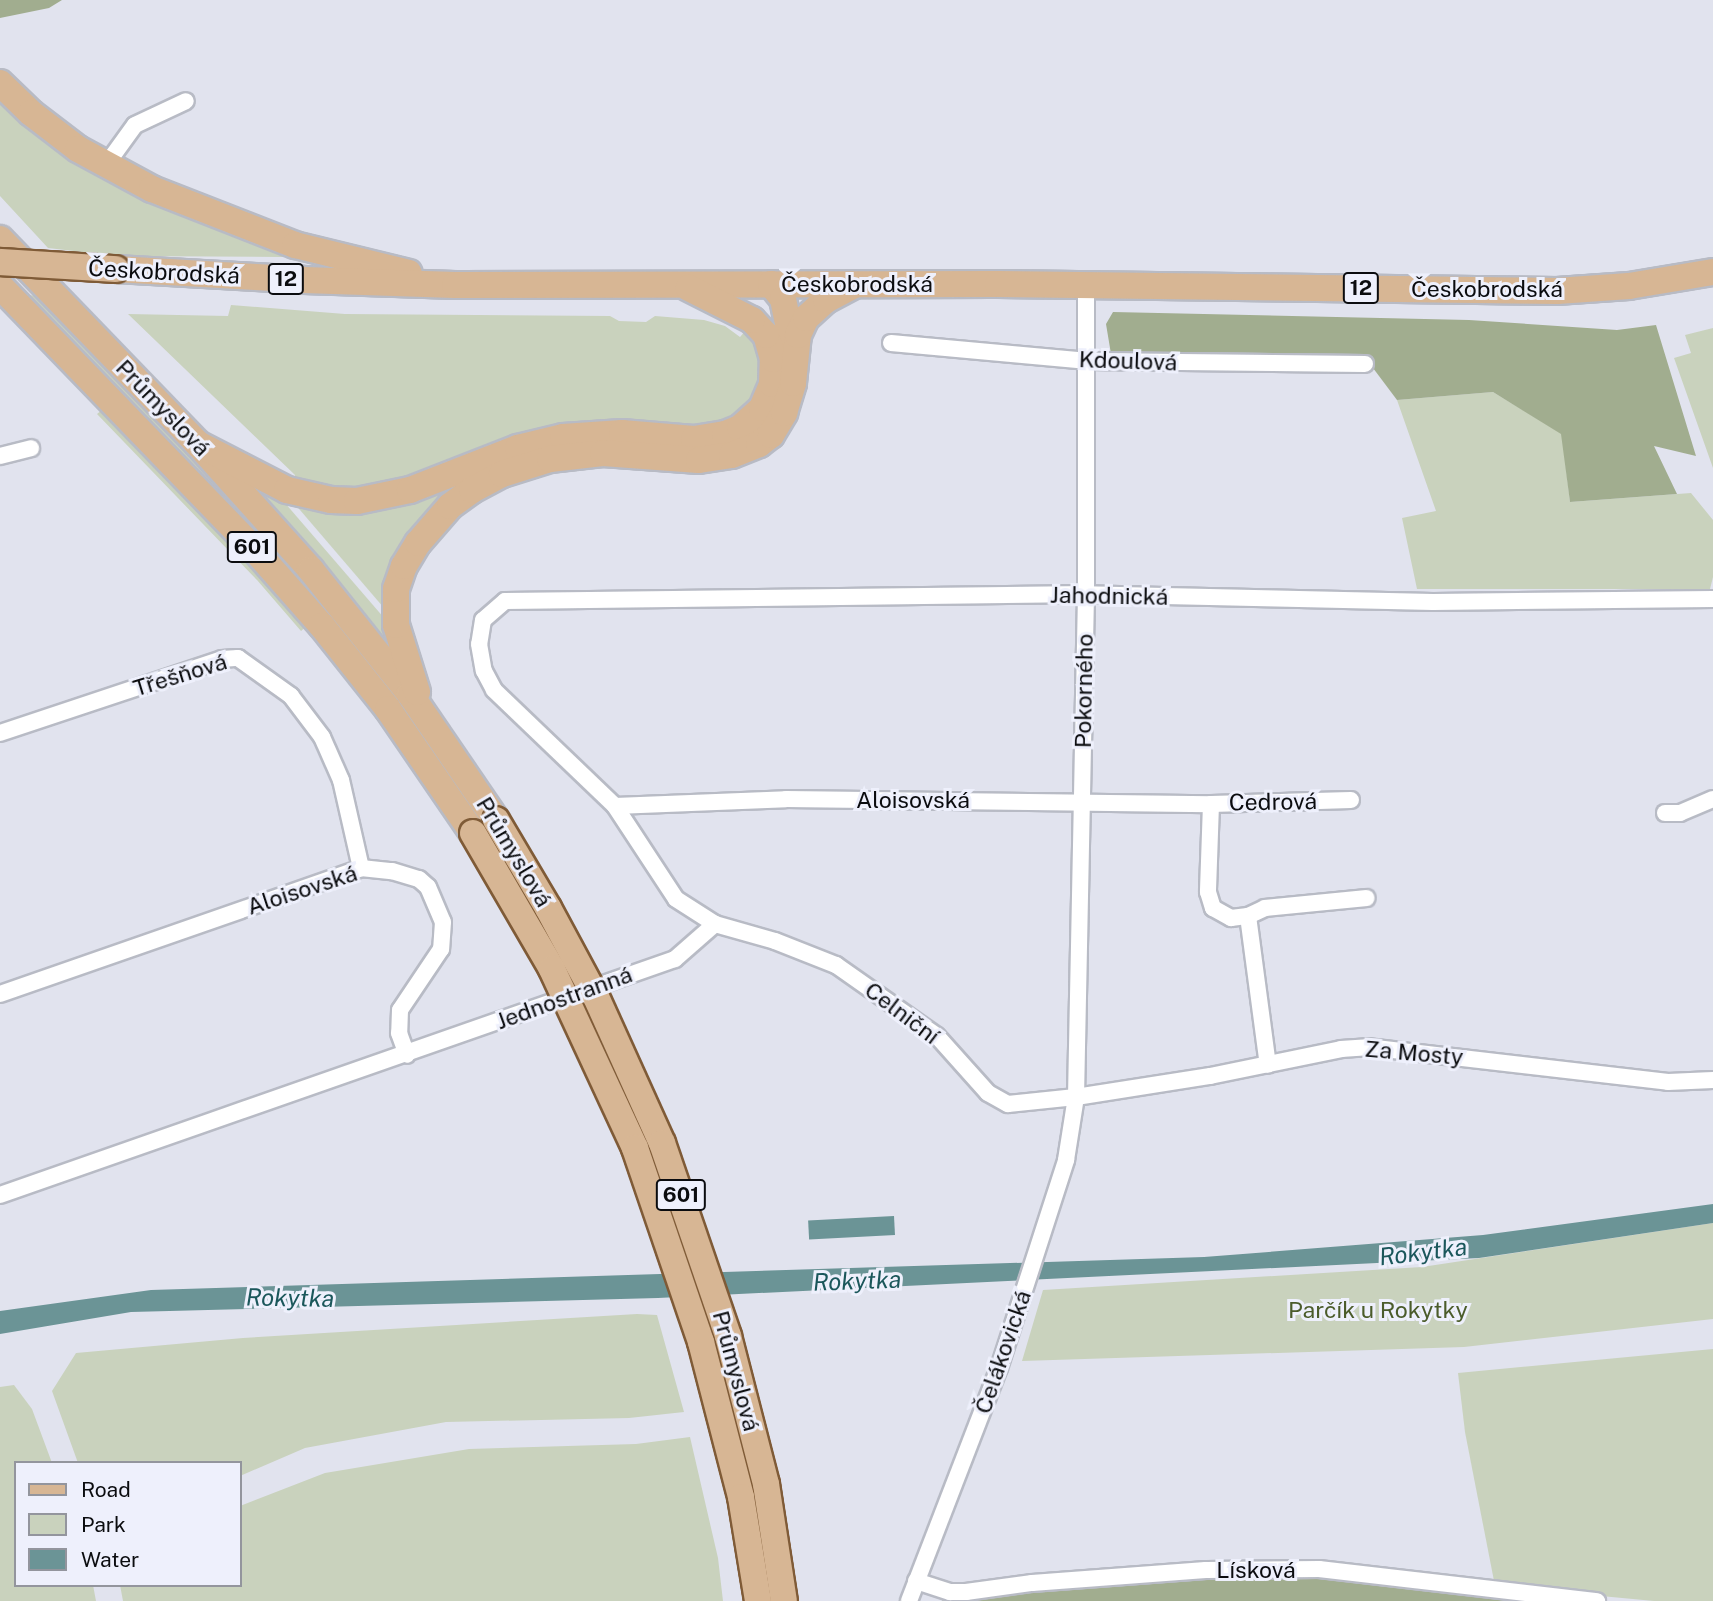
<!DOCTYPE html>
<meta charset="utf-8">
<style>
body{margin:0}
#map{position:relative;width:1713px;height:1601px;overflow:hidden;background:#e1e3ee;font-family:"Public Sans",sans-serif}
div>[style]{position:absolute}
.green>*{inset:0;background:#c9d2bd}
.forest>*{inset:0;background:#a1ad8f}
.water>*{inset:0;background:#6b9496;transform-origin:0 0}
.roads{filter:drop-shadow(2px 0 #b8bbc5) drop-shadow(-2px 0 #b8bbc5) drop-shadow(0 2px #b8bbc5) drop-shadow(0 -2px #b8bbc5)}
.minor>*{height:16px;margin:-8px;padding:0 8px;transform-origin:8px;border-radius:8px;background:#fff}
.primary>*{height:26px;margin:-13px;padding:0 13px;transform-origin:13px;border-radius:13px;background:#d7b694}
.bridges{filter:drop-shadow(2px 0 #7f5b37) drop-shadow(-2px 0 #7f5b37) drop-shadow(0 2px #7f5b37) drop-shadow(0 -2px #7f5b37)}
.primary-bridge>*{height:26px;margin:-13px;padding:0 13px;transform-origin:13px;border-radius:13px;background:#d7b694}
span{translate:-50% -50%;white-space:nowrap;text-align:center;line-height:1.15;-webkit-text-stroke:6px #eef0fc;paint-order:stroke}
.shield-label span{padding:2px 5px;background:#eef0fc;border:2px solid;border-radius:5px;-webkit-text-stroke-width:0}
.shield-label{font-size:21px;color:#0b0c0f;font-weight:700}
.street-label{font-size:23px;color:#0b0c0f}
.park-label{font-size:23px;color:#4b5c2b}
.water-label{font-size:24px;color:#1b575b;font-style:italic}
.legend{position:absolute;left:14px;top:1461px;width:228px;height:126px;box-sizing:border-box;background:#eef0fc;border:2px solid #93959d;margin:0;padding:9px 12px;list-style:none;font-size:21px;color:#0b0c0f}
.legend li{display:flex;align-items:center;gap:14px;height:35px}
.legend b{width:35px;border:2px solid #93959d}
</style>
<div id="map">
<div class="green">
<div style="clip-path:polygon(0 102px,39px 136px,93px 173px,283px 253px,283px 257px,117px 256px,48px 248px,0 196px)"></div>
<div style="clip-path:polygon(26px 295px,41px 296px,208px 471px,335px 617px,332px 618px)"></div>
<div style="clip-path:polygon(231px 305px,345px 314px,610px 316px,619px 321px,646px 322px,655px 316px,704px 320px,725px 326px,740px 337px,747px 329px,761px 351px,762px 389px,737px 420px,348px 491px,293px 482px,295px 475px,128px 314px,228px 316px)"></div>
<div style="clip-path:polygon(1713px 328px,1713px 468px,1674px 358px,1691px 353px,1685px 335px)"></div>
<div style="clip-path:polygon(1493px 392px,1562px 434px,1570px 502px,1691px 493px,1713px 520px,1713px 577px,1710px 589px,1417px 589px,1402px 518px,1436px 511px,1397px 400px)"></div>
<div style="clip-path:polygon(103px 409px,222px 532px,307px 626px,301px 631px,257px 580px,97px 414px)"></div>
<div style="clip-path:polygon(455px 486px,384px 608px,294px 503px)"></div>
<div style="clip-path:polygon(263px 491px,285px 503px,385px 619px,389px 638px,382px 639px,263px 496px)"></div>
<div style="clip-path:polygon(1713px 1223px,1713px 1319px,1464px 1347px,1022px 1361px,1043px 1290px,1422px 1267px)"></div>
<div style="clip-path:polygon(637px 1314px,657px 1315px,684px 1412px,629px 1418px,446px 1422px,305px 1448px,240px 1476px,240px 1463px,78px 1463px,52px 1391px,76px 1353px,243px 1338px)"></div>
<div style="clip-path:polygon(1713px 1349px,1713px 1601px,1654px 1601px,1495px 1586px,1465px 1432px,1458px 1373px)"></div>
<div style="clip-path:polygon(14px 1385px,32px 1409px,52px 1463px,16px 1463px,16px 1585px,93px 1585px,96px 1601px,0 1601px,0 1387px)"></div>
<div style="clip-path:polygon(690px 1437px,718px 1558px,723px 1601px,123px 1601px,120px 1585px,240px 1585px,240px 1506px,325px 1473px,469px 1449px,636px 1444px)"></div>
</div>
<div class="forest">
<div style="clip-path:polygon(0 0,62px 0,49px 8px,0 18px)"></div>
<div style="clip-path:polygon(1113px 312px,1469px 320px,1617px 330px,1656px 325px,1696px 456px,1654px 446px,1677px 494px,1570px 502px,1561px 434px,1493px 392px,1397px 400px,1364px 356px,1111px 354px,1106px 324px)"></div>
<div style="clip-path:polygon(1295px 1575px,1524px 1601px,942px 1601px,950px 1592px,1032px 1583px)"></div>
</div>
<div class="water">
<div style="clip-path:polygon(1713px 1204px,1713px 1223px,1479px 1258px,658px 1298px,131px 1312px,0 1334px,0 1311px,151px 1290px,1204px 1257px,1483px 1235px)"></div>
<div style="left:894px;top:1216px;width:19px;height:86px;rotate:87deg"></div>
</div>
<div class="roads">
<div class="minor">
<div style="left:106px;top:165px;width:49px;rotate:-54.1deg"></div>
<div style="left:135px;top:125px;width:56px;rotate:-25.2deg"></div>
<div style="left:891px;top:343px;width:198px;rotate:5.2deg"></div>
<div style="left:1088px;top:361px;width:277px;rotate:0.6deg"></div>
<div style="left:0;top:456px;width:32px;rotate:-14deg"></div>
<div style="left:1713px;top:599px;width:280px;rotate:179.4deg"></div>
<div style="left:1433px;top:602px;width:347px;rotate:-178.7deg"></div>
<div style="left:1086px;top:594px;width:581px;rotate:179.31deg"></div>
<div style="left:505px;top:601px;width:29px;rotate:139deg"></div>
<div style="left:483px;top:620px;width:24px;rotate:99deg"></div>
<div style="left:479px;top:644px;width:27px;rotate:80deg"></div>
<div style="left:484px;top:671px;width:21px;rotate:62deg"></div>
<div style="left:494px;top:690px;width:168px;rotate:43.8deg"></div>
<div style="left:615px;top:806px;width:111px;rotate:56.7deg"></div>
<div style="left:676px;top:899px;width:46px;rotate:32.7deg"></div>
<div style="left:715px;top:924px;width:62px;rotate:15.8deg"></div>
<div style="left:775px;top:941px;width:66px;rotate:21.5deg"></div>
<div style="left:836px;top:965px;width:123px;rotate:35.1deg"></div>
<div style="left:937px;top:1036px;width:76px;rotate:48.2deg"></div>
<div style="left:988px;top:1093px;width:23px;rotate:29deg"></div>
<div style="left:1008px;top:1104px;width:68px;rotate:-5.9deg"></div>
<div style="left:1076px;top:1097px;width:136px;rotate:-8.9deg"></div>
<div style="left:1210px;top:1076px;width:134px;rotate:-11.6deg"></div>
<div style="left:1341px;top:1049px;width:26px;rotate:-4deg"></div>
<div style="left:1367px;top:1047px;width:303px;rotate:6.6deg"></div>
<div style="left:1668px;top:1082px;width:45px;rotate:-2.5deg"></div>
<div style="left:0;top:733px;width:234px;rotate:-18.4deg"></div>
<div style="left:222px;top:659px;width:16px;rotate:-4deg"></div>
<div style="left:238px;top:658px;width:65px;rotate:35.6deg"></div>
<div style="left:291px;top:696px;width:51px;rotate:52.9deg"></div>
<div style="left:322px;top:737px;width:47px;rotate:66.2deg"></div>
<div style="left:341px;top:780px;width:90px;rotate:77.2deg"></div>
<div style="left:1211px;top:804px;width:88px;rotate:92deg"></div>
<div style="left:1208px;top:892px;width:17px;rotate:73deg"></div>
<div style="left:1213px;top:908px;width:21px;rotate:29deg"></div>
<div style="left:1231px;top:918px;width:17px;rotate:-7deg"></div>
<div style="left:1248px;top:916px;width:150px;rotate:82.4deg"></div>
<div style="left:615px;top:806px;width:171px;rotate:-2.3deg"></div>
<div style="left:786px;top:799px;width:425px;rotate:0.7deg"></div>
<div style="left:1211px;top:804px;width:140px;rotate:-1.6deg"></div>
<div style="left:1665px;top:813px;width:15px"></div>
<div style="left:1680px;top:813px;width:36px;rotate:-23deg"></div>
<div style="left:1248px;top:916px;width:19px;rotate:-25deg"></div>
<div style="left:1265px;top:908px;width:102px;rotate:-5.6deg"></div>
<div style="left:0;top:994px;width:382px;rotate:-19.2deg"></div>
<div style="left:361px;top:868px;width:31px;rotate:6deg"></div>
<div style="left:392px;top:871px;width:28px;rotate:17deg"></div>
<div style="left:419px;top:879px;width:12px;rotate:42deg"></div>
<div style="left:428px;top:887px;width:38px;rotate:67deg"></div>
<div style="left:443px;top:922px;width:27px;rotate:94deg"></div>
<div style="left:441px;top:949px;width:73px;rotate:123.9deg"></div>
<div style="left:400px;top:1010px;width:23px;rotate:92deg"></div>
<div style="left:399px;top:1033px;width:23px;rotate:70deg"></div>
<div style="left:0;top:1195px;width:715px;rotate:-19.27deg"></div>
<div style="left:675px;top:959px;width:53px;rotate:-41.2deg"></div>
<div style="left:916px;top:1581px;width:36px;rotate:18deg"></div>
<div style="left:950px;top:1592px;width:16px"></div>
<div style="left:966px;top:1592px;width:67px;rotate:-7.8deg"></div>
<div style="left:1032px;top:1583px;width:174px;rotate:-4.3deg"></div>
<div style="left:1206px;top:1570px;width:113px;rotate:-0.5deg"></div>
<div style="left:1319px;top:1569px;width:280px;rotate:6.6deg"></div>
<div style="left:909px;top:1601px;width:250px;rotate:-68.9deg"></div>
<div style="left:999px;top:1368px;width:219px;rotate:-72.1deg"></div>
<div style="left:1066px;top:1160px;width:64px;rotate:-81deg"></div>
<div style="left:1076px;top:1097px;width:503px;rotate:-88.86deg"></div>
<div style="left:1086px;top:594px;width:309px;rotate:-90deg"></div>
</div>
<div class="primary">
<div style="left:0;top:83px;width:43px;rotate:44.1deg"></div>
<div style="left:31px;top:113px;width:59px;rotate:37.5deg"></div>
<div style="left:78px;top:149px;width:84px;rotate:28.4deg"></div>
<div style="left:152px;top:189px;width:154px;rotate:21.4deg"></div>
<div style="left:295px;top:245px;width:117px;rotate:13.8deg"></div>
<div style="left:0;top:239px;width:285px;rotate:46deg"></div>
<div style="left:198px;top:444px;width:169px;rotate:48.1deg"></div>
<div style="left:311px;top:570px;width:159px;rotate:51.4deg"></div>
<div style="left:410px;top:694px;width:153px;rotate:55.7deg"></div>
<div style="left:116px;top:269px;width:188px;rotate:3.3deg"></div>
<div style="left:304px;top:280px;width:151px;rotate:1.9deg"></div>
<div style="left:455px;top:285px;width:543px;rotate:-0.11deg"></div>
<div style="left:998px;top:284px;width:559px;rotate:0.72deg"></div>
<div style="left:1557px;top:291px;width:72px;rotate:-4deg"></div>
<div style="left:1629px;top:286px;width:85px;rotate:-9.5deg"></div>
<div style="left:771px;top:284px;width:19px;rotate:51deg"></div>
<div style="left:783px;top:299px;width:50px;rotate:78.5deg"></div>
<div style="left:0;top:286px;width:366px;rotate:46deg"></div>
<div style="left:254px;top:549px;width:103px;rotate:48.6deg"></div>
<div style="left:322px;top:626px;width:106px;rotate:51.5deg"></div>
<div style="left:388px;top:709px;width:150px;rotate:55.6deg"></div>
<div style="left:198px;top:444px;width:100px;rotate:27.3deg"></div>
<div style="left:287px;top:490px;width:45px;rotate:12.8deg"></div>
<div style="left:331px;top:500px;width:26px;rotate:2deg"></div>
<div style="left:357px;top:501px;width:54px;rotate:-11.7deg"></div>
<div style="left:410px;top:490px;width:116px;rotate:-21.3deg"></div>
<div style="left:518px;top:448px;width:46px;rotate:-13.7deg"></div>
<div style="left:563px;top:437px;width:59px;rotate:-3.9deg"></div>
<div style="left:622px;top:433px;width:72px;rotate:4.8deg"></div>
<div style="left:694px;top:439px;width:31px;rotate:-9deg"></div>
<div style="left:725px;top:434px;width:16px;rotate:-22deg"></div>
<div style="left:740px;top:428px;width:30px;rotate:-42deg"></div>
<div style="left:762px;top:408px;width:26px;rotate:-67deg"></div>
<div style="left:772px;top:384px;width:25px;rotate:-88deg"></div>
<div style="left:773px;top:359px;width:25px;rotate:-106deg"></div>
<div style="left:766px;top:335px;width:21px;rotate:-133deg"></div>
<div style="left:752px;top:320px;width:71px;rotate:-153.1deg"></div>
<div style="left:417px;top:692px;width:70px;rotate:-107.4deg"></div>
<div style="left:396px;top:625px;width:36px;rotate:-90deg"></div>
<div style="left:396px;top:589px;width:24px;rotate:-71deg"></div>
<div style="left:404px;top:566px;width:27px;rotate:-59deg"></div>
<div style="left:418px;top:543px;width:49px;rotate:-49.1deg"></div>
<div style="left:450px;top:506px;width:27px;rotate:-36deg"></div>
<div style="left:472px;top:490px;width:34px;rotate:-28deg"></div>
<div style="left:502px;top:474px;width:50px;rotate:-17.4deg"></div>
<div style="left:550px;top:459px;width:53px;rotate:-6.5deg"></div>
<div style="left:603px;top:453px;width:96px;rotate:4.2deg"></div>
<div style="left:699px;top:460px;width:33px;rotate:-9deg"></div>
<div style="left:732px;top:455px;width:29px;rotate:-22deg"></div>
<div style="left:759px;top:444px;width:15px;rotate:-37deg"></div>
<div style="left:771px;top:435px;width:26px;rotate:-59deg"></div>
<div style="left:784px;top:413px;width:31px;rotate:-73deg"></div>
<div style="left:793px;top:383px;width:48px;rotate:-84.1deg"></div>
<div style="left:798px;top:335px;width:19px;rotate:-65deg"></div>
<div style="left:806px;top:318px;width:27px;rotate:-42deg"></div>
<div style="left:826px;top:300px;width:32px;rotate:-28deg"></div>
</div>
</div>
<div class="bridges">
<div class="primary-bridge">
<div style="left:0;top:262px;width:116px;rotate:3.5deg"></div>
<div style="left:496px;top:820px;width:102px;rotate:59.4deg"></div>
<div style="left:548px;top:908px;width:101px;rotate:61.7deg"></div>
<div style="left:596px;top:997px;width:160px;rotate:65.7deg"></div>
<div style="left:662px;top:1143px;width:204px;rotate:71.1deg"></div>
<div style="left:728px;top:1336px;width:153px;rotate:75.6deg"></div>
<div style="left:766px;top:1484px;width:118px;rotate:81.3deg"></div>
<div style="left:473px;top:833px;width:157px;rotate:59.8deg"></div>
<div style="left:552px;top:969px;width:197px;rotate:65.1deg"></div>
<div style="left:635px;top:1148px;width:205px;rotate:71.2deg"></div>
<div style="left:701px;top:1342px;width:160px;rotate:75.5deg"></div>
<div style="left:741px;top:1497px;width:105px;rotate:80.7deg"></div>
</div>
</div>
<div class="shield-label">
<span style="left:286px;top:279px">12</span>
<span style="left:1361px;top:288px">12</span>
<span style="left:252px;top:547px">601</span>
<span style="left:681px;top:1195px">601</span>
</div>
<div class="street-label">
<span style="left:164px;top:272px;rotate:3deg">Českobrodská</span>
<span style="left:857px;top:284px">Českobrodská</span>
<span style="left:1487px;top:289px">Českobrodská</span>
<span style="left:1128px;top:361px;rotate:2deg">Kdoulová</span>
<span style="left:163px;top:408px;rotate:46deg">Průmyslová</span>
<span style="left:1109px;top:596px;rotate:1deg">Jahodnická</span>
<span style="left:180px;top:675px;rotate:-17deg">Třešňová</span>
<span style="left:1084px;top:691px;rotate:-89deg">Pokorného</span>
<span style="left:913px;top:800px">Aloisovská</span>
<span style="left:1273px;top:802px;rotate:-1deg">Cedrová</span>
<span style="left:514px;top:852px;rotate:59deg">Průmyslová</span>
<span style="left:302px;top:890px;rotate:-18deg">Aloisovská</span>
<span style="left:564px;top:998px;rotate:-20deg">Jednostranná</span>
<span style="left:902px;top:1013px;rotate:37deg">Celniční</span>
<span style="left:1414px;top:1053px;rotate:5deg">Za Mosty</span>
<span style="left:1003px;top:1352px;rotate:-71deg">Čelákovická</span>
<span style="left:736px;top:1371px;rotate:75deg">Průmyslová</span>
<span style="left:1256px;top:1570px">Lísková</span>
</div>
<div class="park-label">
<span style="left:1378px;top:1310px">Parčík u Rokytky</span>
</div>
<div class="water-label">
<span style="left:1423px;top:1252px;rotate:-7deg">Rokytka</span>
<span style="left:857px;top:1281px;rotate:-2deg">Rokytka</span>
<span style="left:290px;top:1298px;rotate:1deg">Rokytka</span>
</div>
<ul class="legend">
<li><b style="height:9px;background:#d7b694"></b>Road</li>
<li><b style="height:19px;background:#c9d2bd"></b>Park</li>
<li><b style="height:19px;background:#6b9496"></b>Water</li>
</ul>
</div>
